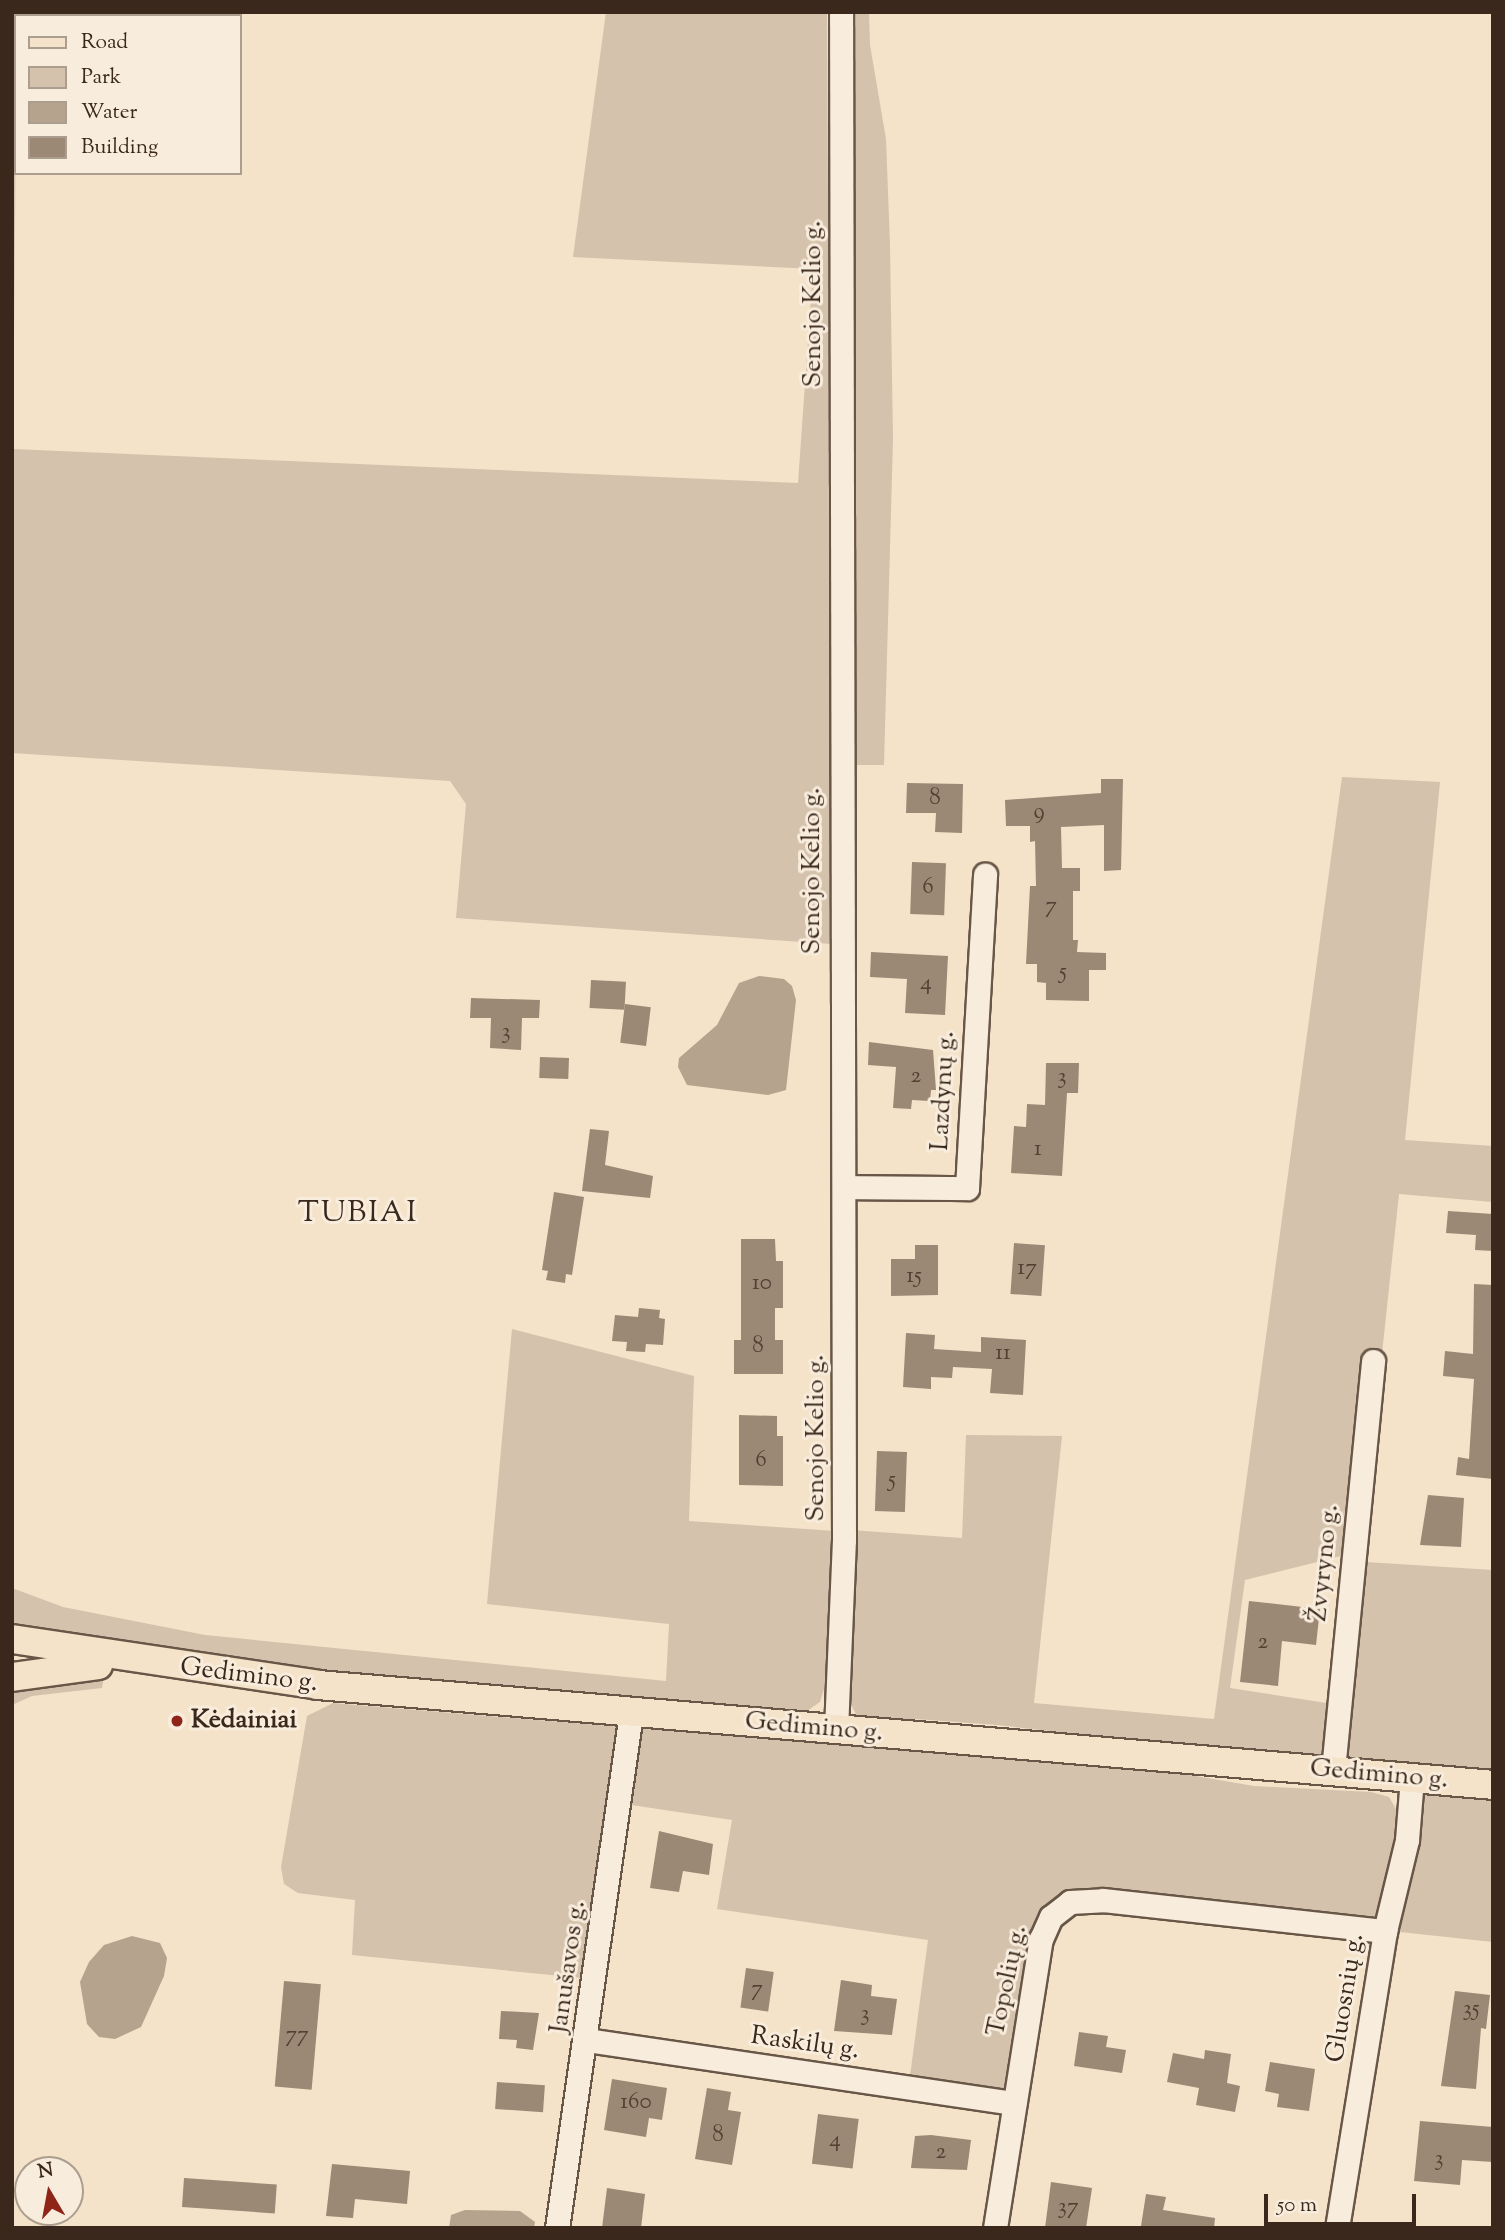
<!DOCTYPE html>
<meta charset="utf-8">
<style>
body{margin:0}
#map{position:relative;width:1505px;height:2240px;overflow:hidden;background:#f4e2c9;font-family:"Sorts Mill Goudy",serif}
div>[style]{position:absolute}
.green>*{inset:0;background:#d4c2ac}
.water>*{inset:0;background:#b5a38e}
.building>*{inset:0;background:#9b8976;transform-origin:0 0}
.roads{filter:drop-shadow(2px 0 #685647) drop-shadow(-2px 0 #685647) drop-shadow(0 2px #685647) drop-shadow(0 -2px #685647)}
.minor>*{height:23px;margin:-11.5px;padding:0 11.5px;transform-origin:11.5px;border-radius:11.5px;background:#f8ecdc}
.major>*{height:28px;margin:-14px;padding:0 14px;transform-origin:14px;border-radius:14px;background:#f4e2c9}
.dots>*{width:19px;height:19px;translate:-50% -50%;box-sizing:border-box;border:4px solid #f8ecdc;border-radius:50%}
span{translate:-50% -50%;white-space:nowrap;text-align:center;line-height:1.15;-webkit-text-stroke:6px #f8ecdc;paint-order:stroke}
.number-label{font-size:23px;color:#524032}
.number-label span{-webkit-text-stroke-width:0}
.street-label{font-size:26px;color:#3a281c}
.poi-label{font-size:26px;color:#3a281c;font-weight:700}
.left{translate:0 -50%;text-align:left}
.quarter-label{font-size:30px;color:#3a281c;letter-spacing:2px}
.frame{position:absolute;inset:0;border:14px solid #3a281c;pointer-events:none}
.legend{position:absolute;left:14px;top:14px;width:228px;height:161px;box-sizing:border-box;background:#f8ecdc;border:2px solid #ac9e8f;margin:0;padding:9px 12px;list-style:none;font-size:21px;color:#3a281c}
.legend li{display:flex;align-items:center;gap:14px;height:35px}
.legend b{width:35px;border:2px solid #ac9e8f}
.north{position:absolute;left:14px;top:2156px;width:70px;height:70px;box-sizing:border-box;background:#f8ecdc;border:2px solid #ac9e8f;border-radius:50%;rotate:350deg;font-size:19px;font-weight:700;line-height:28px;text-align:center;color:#3a281c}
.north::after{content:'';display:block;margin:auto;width:24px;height:32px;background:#8f2418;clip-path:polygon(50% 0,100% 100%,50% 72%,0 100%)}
.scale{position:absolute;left:1264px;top:2194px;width:152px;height:32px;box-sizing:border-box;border:4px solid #3a281c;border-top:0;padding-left:9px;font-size:21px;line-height:24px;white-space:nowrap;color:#3a281c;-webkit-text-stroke:5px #f8ecdc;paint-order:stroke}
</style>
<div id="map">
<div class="green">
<div style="clip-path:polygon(12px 12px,17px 12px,13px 449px,798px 483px,813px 269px,573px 257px,606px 12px,827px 12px,832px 944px,456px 918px,466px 804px,450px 781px,12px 753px)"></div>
<div style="clip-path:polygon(852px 12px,869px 12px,870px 45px,886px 139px,890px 245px,893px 440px,884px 765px,851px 765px)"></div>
<div style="clip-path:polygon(1342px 777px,1440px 782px,1405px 1140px,1493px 1146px,1493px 1202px,1399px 1194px,1361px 1551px,1245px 1580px,1230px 1688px,1346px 1706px,1366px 1562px,1493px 1570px,1493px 1781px,997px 1725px,916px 1719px,874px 1722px,857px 1716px,847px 1697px,851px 1530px,962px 1538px,966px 1435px,1062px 1436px,1034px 1703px,1214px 1719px)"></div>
<div style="clip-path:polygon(512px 1329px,694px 1376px,689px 1521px,835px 1531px,827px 1679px,820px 1702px,804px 1713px,318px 1672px,12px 1634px,12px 1588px,63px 1607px,205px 1635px,666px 1681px,669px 1624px,487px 1604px)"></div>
<div style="clip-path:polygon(104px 1676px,102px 1688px,32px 1696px,12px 1705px,12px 1685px)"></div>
<div style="clip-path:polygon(333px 1703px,1178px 1773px,1254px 1786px,1371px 1792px,1389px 1797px,1400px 1816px,1412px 1778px,1493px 1785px,1493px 1942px,1103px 1900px,1051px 1917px,1009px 2089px,910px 2076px,928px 1940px,717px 1909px,732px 1820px,611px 1802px,581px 1978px,352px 1955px,355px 1900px,298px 1893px,284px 1884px,281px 1867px,307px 1716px)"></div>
</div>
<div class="water">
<div style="clip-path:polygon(759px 976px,784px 979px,792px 986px,796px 1000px,786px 1090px,768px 1095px,687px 1085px,678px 1067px,679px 1058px,717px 1025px,739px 983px)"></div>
<div style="clip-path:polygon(132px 1936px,160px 1943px,167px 1958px,164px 1976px,141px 2027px,115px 2039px,99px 2037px,87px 2024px,80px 1982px,89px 1962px,104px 1945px)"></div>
<div style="clip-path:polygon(465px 2210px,520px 2211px,535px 2222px,534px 2228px,449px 2228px,451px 2215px)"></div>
</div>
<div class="building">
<div style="clip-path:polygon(1101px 779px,1123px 779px,1121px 870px,1104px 871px,1104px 825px,1061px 827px,1062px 868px,1080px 868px,1080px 891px,1073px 891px,1073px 940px,1078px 940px,1077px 952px,1106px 953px,1106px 970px,1089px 970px,1089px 1001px,1046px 1000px,1046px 983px,1037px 982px,1037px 964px,1026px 964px,1030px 886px,1036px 886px,1035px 841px,1030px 842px,1030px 826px,1006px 826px,1005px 800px,1101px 793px)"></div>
<div style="clip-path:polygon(907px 783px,963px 784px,962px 833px,935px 832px,936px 813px,906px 813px)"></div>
<div style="left:912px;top:862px;width:34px;height:52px;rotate:2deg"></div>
<div style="clip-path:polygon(871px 952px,948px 956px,945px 1015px,905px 1013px,907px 979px,870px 977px)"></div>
<div style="left:591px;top:980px;width:35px;height:28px;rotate:3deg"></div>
<div style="clip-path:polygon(471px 998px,540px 1000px,539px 1018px,522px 1018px,521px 1050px,490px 1048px,491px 1018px,470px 1018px)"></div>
<div style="left:625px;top:1004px;width:26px;height:39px;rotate:7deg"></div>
<div style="clip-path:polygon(869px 1042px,933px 1050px,936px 1090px,931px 1090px,930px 1101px,912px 1100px,911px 1109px,893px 1108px,896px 1067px,868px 1065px)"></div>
<div style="left:540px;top:1057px;width:29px;height:21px;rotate:2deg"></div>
<div style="clip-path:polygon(1046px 1063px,1079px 1063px,1078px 1093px,1067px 1093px,1062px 1176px,1011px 1173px,1014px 1126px,1026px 1127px,1027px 1104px,1045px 1105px)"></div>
<div style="clip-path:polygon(590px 1129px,609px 1131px,605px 1165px,653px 1176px,650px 1198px,582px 1191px)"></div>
<div style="clip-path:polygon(554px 1192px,584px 1197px,572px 1275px,566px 1274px,565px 1283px,546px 1280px,548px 1271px,542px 1270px)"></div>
<div style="clip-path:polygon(1448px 1211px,1493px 1214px,1493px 1251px,1475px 1250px,1476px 1235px,1446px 1233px)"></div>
<div style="clip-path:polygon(741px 1239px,775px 1239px,776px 1261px,783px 1261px,783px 1308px,775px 1308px,775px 1340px,783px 1340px,783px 1374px,734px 1374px,734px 1340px,741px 1340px)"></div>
<div style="left:1014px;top:1243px;width:31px;height:51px;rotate:4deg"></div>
<div style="clip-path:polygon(915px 1245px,938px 1245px,938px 1295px,891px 1296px,891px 1259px,915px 1259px)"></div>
<div style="clip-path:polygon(1474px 1284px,1493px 1285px,1493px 1479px,1456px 1475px,1458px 1457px,1469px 1459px,1474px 1379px,1443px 1376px,1445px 1351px,1473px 1354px)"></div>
<div style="clip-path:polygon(639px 1308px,660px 1310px,659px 1318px,665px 1319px,663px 1345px,646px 1344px,645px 1352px,626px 1351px,627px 1342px,612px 1341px,615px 1315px,638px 1317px)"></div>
<div style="clip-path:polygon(906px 1333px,935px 1335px,934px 1349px,981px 1352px,981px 1337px,1026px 1340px,1023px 1395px,990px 1393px,992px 1369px,953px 1367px,952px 1378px,931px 1377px,931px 1389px,903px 1387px)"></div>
<div style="clip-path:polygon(739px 1415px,777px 1416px,777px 1436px,783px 1436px,783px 1486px,739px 1485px)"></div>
<div style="left:877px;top:1451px;width:30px;height:60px;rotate:2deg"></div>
<div style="clip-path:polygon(1428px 1495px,1464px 1498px,1461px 1547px,1420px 1545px)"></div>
<div style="clip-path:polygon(1249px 1601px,1320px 1609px,1316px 1645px,1282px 1641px,1278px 1686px,1240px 1682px)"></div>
<div style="clip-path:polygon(659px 1831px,713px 1844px,709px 1875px,683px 1871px,679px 1892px,650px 1888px)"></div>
<div style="left:746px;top:1968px;width:28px;height:40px;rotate:8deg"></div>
<div style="clip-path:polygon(841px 1980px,872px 1985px,871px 1996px,897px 1999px,892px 2035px,834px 2031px)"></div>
<div style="left:284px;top:1981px;width:37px;height:106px;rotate:5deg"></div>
<div style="clip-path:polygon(1455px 1991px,1490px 1995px,1486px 2029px,1481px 2028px,1476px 2089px,1441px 2086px)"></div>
<div style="clip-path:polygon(501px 2011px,539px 2013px,533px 2050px,516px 2048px,517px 2040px,499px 2039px)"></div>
<div style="clip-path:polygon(1079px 2032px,1108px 2036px,1106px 2047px,1126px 2050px,1122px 2073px,1074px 2066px)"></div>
<div style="clip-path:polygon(1205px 2050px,1231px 2054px,1227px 2083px,1240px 2086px,1235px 2112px,1196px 2105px,1199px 2088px,1167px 2082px,1173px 2053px,1204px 2059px)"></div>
<div style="clip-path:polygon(1270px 2062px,1315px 2069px,1309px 2111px,1277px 2107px,1279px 2094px,1265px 2091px)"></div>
<div style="clip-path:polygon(612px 2079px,667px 2088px,662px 2120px,649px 2118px,646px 2137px,604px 2130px)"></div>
<div style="left:497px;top:2082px;width:48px;height:27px;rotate:4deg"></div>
<div style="clip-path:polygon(707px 2088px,731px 2092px,728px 2110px,741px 2112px,732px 2165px,695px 2159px)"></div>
<div style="left:818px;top:2114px;width:41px;height:50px;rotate:7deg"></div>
<div style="clip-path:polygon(1420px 2121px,1493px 2127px,1493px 2162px,1462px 2160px,1460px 2185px,1414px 2181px)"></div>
<div style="clip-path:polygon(931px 2135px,971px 2140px,967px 2170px,911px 2168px,915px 2136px)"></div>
<div style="clip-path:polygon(332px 2164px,410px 2171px,407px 2204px,355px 2199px,353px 2218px,326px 2216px)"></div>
<div style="left:184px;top:2178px;width:93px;height:29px;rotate:4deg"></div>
<div style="clip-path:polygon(1051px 2182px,1092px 2188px,1086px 2228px,1045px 2228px)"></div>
<div style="clip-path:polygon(607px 2188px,645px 2194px,641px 2228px,602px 2228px)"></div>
<div style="clip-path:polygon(1146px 2194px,1166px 2197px,1163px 2210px,1215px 2218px,1214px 2228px,1141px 2226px)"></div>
</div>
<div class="roads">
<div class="minor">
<div style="left:844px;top:1187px;width:123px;rotate:0.5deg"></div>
<div style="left:967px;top:1188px;width:314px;rotate:-86.7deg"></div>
<div style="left:836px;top:1730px;width:190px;rotate:-87.6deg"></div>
<div style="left:844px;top:1540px;width:1528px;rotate:-90.11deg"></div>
<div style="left:1333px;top:1770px;width:411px;rotate:-84.4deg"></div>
<div style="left:587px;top:2040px;width:432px;rotate:8.4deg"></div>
<div style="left:557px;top:2228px;width:520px;rotate:-81.82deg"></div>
<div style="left:995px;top:2228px;width:293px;rotate:-81deg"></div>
<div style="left:1041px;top:1939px;width:24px;rotate:-66deg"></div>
<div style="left:1051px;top:1917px;width:24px;rotate:-38deg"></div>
<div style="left:1070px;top:1902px;width:33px;rotate:-3deg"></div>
<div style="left:1103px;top:1900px;width:284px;rotate:6.3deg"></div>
<div style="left:1337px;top:2228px;width:301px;rotate:-80.8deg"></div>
<div style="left:1385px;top:1931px;width:94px;rotate:-76.4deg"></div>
<div style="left:1407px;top:1840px;width:62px;rotate:-85.4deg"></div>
</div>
<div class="major">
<div style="left:12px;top:1639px;width:309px;rotate:8.5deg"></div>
<div style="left:318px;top:1685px;width:1179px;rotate:4.86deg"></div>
<div style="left:12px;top:1677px;width:87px;rotate:-7.9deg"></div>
</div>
</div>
<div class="dots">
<div style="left:177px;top:1721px;background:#8f2418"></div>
</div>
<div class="number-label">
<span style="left:935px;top:799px">8</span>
<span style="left:1039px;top:813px">9</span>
<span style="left:928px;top:888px">6</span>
<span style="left:1051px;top:907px">7</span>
<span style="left:1063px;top:973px">5</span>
<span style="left:926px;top:984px">4</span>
<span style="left:506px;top:1033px">3</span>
<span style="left:916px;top:1077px">2</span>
<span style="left:1062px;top:1078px">3</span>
<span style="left:1038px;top:1150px">1</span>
<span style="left:1027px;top:1269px">17</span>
<span style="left:914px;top:1277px">15</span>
<span style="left:762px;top:1284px">10</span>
<span style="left:758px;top:1347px">8</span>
<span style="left:1003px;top:1354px">11</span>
<span style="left:761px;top:1461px">6</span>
<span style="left:892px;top:1481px">5</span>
<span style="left:1263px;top:1643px">2</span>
<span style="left:757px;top:1990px">7</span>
<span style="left:1471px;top:2010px">35</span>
<span style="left:865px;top:2015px">3</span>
<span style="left:297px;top:2036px">77</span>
<span style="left:636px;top:2103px">160</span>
<span style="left:718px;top:2136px">8</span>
<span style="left:835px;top:2141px">4</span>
<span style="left:941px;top:2153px">2</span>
<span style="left:1439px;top:2160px">3</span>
<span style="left:1068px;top:2208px">37</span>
</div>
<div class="street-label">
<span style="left:814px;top:304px;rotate:-90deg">Senojo Kelio g.</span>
<span style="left:813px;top:871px;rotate:-90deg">Senojo Kelio g.</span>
<span style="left:944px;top:1091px;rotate:-87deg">Lazdynų g.</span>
<span style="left:817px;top:1438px;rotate:-90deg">Senojo Kelio g.</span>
<span style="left:1325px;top:1563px;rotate:-84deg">Žvyryno g.</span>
<span style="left:249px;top:1676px;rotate:7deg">Gedimino g.</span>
<span style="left:814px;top:1728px;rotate:5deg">Gedimino g.</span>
<span style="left:1379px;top:1775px;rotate:5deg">Gedimino g.</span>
<span style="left:569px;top:1967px;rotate:-82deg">Janušavos g.</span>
<span style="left:1008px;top:1981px;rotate:-78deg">Topolių g.</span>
<span style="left:1346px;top:1998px;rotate:-81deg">Gluosnių g.</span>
<span style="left:805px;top:2044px;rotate:8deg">Raskilų g.</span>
</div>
<div class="poi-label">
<span class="left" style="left:191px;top:1721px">Kėdainiai</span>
</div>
<div class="quarter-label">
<span style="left:358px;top:1214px">TUBIAI</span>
</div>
<div class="frame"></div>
<ul class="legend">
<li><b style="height:9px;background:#f4e2c9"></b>Road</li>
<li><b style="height:19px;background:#d4c2ac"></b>Park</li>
<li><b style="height:19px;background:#b5a38e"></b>Water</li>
<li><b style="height:19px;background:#9b8976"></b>Building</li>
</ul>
<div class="north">N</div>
<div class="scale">50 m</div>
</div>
